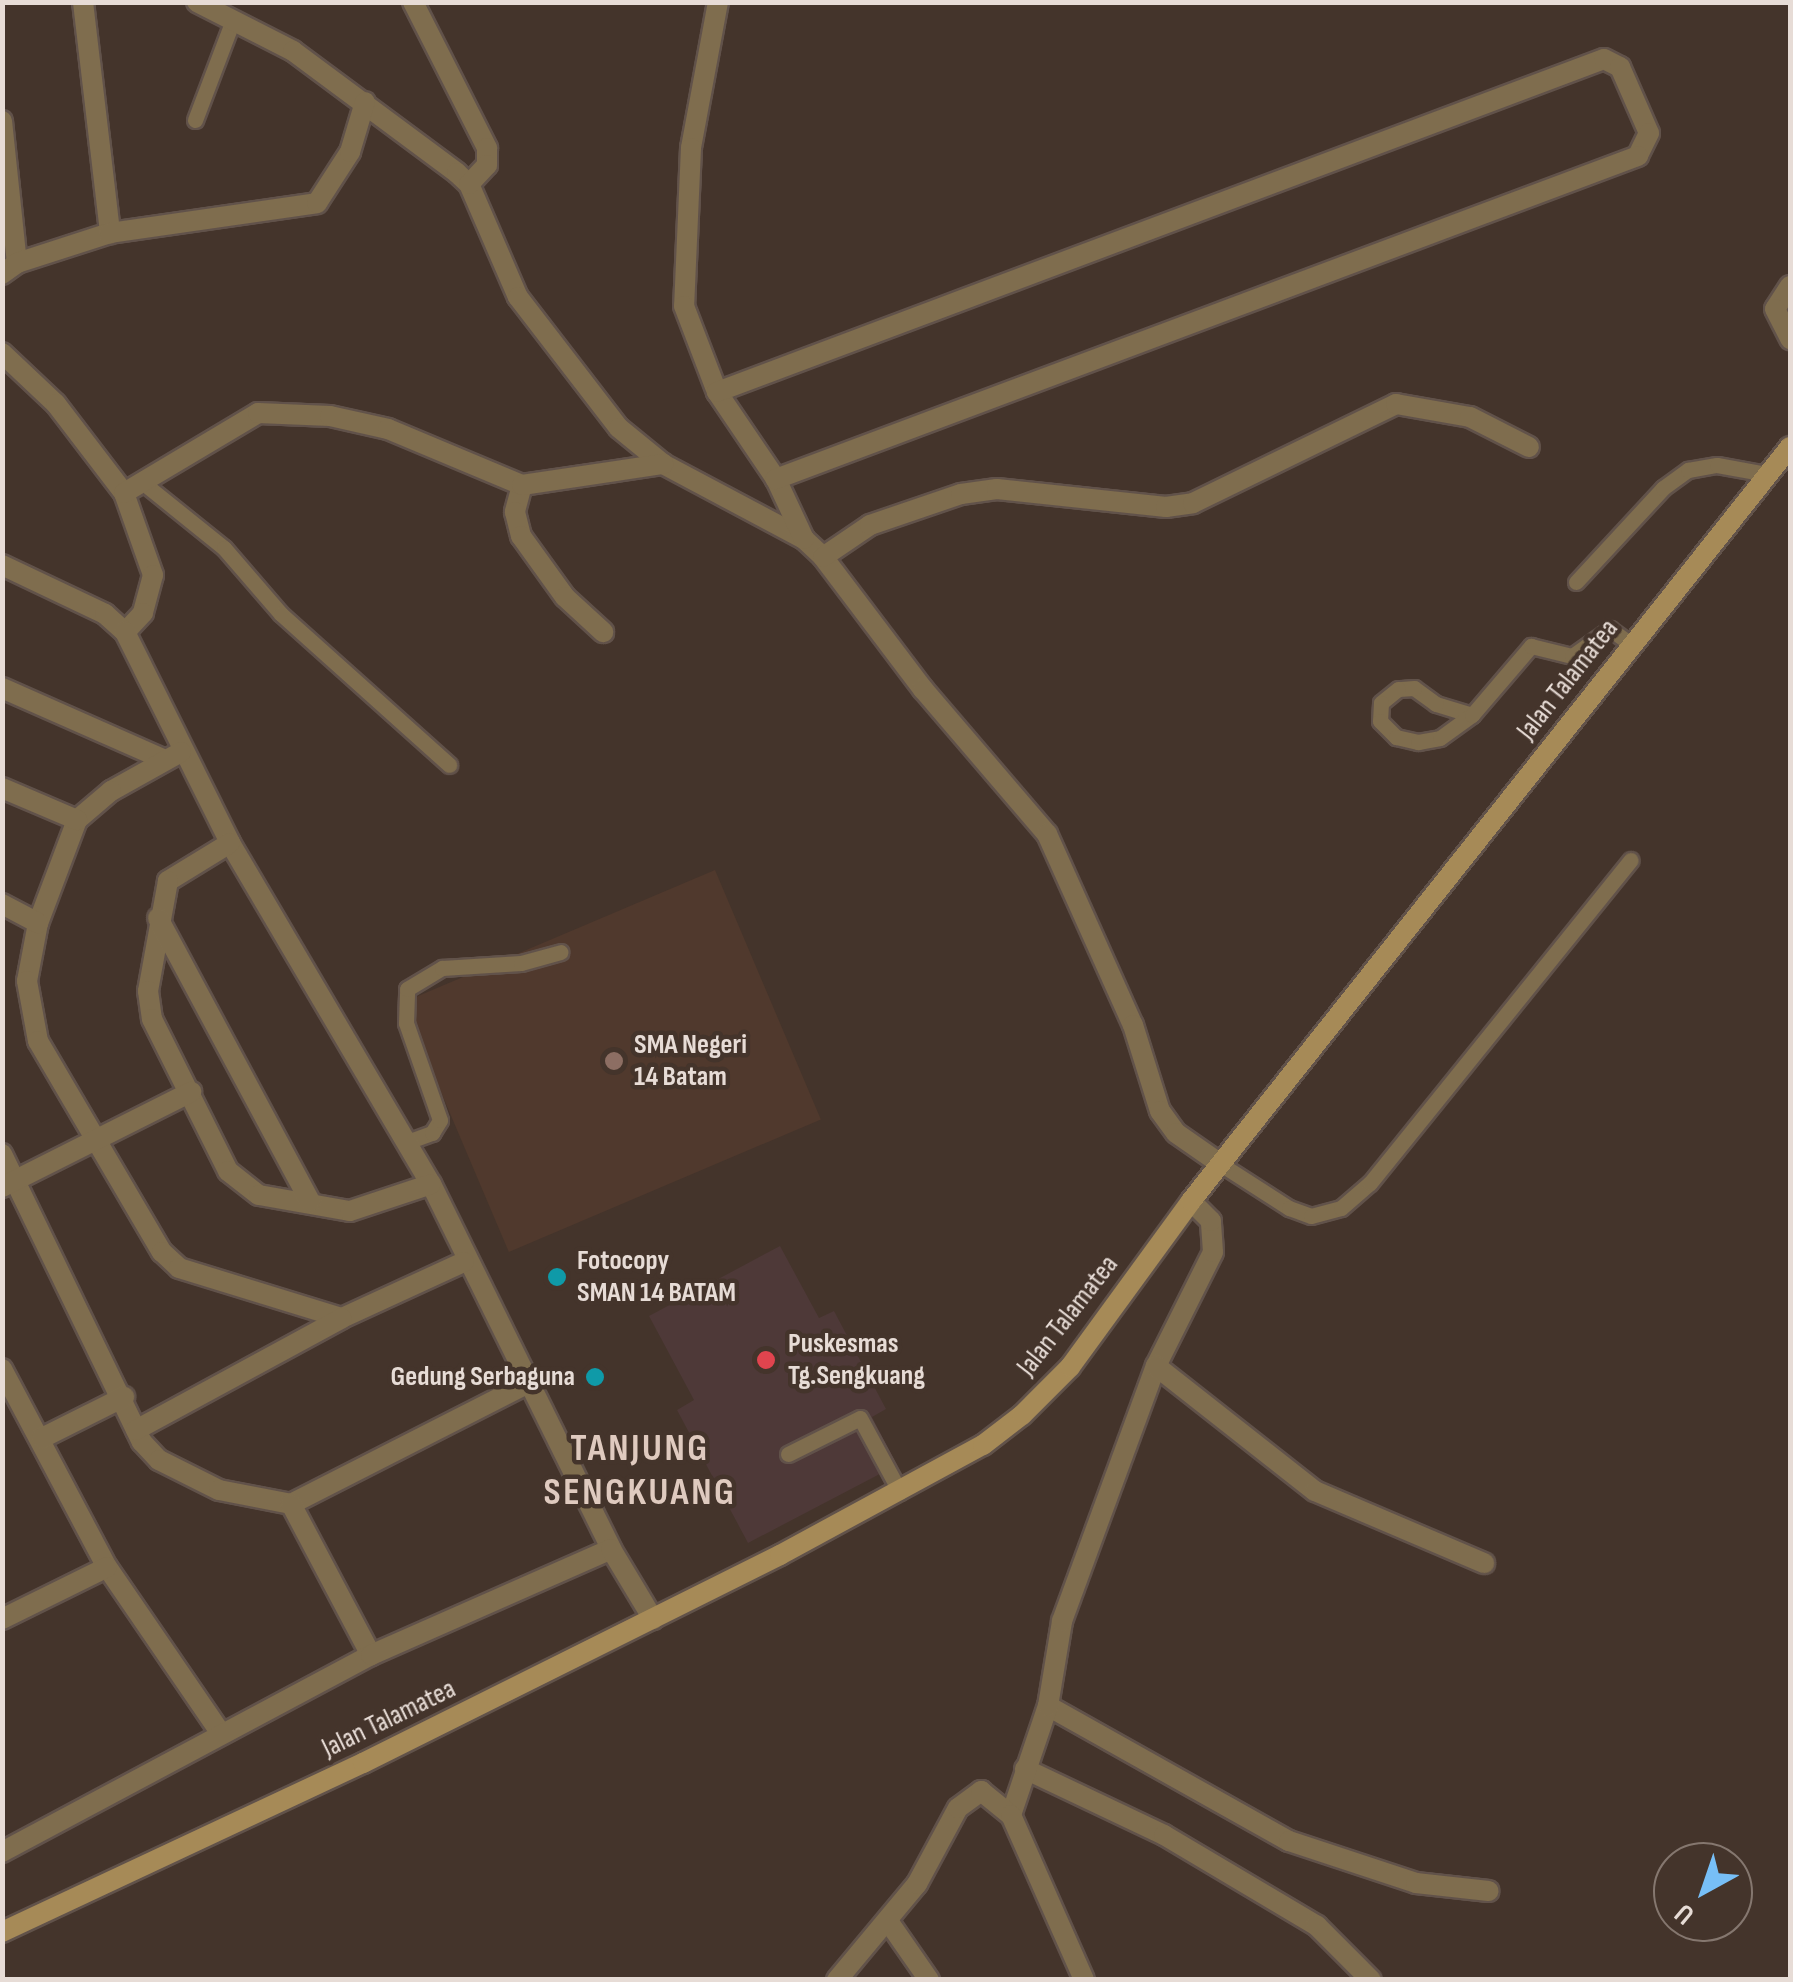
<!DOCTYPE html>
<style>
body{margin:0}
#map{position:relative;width:1793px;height:1982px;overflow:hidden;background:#44342b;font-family:"Sofia Sans Condensed",sans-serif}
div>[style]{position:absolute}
.built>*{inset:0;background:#50392d;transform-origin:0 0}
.medical>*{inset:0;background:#4e3938}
.roads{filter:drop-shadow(2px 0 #61524a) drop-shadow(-2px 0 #61524a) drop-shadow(0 2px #61524a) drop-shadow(0 -2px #61524a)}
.lane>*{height:15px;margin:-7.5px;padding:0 7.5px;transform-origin:7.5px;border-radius:7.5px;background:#7f6d4e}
.street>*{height:20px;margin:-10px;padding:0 10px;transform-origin:10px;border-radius:10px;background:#7f6d4e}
.secondary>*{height:20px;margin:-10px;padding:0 10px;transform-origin:10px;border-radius:10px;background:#a68a57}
.dots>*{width:28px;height:28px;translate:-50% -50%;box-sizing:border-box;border:5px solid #44342b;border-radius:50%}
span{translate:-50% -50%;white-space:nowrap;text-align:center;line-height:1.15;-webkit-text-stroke:9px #44342b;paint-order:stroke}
.street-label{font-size:28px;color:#e7dcd6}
.poi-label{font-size:28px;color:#e7dcd6;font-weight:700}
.left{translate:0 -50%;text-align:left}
.right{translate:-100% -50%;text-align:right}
.district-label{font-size:38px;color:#dfcabf;font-weight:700;letter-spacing:2.5px}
.frame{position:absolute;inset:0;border:5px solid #e7dcd6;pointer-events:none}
.north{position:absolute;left:1653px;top:1842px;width:100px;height:100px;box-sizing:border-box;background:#44342b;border:2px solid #85776f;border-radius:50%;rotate:220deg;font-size:28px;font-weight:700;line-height:40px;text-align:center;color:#e7dcd6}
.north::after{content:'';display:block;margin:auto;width:35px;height:45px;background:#77bff7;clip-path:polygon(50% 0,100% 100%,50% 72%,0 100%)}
</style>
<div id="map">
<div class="built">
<div style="left:715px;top:870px;width:271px;height:339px;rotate:67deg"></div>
</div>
<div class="medical">
<div style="clip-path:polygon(780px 1246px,819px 1318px,834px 1311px,886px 1409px,872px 1417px,897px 1465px,748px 1543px,677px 1410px,694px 1400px,649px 1316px)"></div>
</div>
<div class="roads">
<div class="lane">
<div style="left:195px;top:120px;width:107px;rotate:-69.2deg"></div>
<div style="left:142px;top:482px;width:105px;rotate:38.8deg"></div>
<div style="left:224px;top:548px;width:87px;rotate:49.2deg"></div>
<div style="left:281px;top:614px;width:226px;rotate:41.9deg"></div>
<div style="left:1576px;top:582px;width:128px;rotate:-47.2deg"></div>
<div style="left:1663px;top:488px;width:31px;rotate:-36deg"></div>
<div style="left:1688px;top:470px;width:29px;rotate:-10deg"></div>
<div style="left:1717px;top:465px;width:51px;rotate:10.2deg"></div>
<div style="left:1472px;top:715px;width:38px;rotate:-163deg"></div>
<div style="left:1436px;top:704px;width:27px;rotate:-144deg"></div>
<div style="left:1414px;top:688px;width:16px;rotate:176deg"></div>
<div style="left:1398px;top:689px;width:22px;rotate:141deg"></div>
<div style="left:1381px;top:703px;width:18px;rotate:93deg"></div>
<div style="left:1380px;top:721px;width:23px;rotate:45deg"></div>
<div style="left:1396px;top:737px;width:23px;rotate:13deg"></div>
<div style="left:1418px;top:742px;width:22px;rotate:-10deg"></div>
<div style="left:1440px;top:738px;width:39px;rotate:-36deg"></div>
<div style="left:1472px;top:715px;width:91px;rotate:-49.5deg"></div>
<div style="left:1531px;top:646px;width:42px;rotate:13.7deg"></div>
<div style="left:1572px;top:656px;width:47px;rotate:-35.4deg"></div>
<div style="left:1610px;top:629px;width:26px;rotate:36deg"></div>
<div style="left:407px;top:1142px;width:27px;rotate:-20deg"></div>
<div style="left:432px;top:1133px;width:15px;rotate:-58deg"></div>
<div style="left:440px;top:1120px;width:103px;rotate:-109.3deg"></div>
<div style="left:406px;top:1023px;width:34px;rotate:-88deg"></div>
<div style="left:407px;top:989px;width:41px;rotate:-31deg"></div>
<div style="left:442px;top:968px;width:79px;rotate:-3.6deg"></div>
<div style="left:521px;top:963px;width:41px;rotate:-15.4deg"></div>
<div style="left:1222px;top:1165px;width:80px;rotate:32.7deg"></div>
<div style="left:1289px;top:1208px;width:23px;rotate:20deg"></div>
<div style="left:1311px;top:1216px;width:31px;rotate:-15deg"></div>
<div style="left:1341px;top:1208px;width:38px;rotate:-41deg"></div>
<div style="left:1370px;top:1183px;width:415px;rotate:-51.1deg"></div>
<div style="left:788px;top:1454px;width:80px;rotate:-26.6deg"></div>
<div style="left:860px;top:1418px;width:84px;rotate:61.6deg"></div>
</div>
<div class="street">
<div style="left:83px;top:2px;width:233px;rotate:83.3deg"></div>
<div style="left:197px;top:2px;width:108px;rotate:27deg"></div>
<div style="left:293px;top:51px;width:204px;rotate:36.6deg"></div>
<div style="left:457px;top:173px;width:16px;rotate:43deg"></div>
<div style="left:469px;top:184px;width:123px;rotate:66.6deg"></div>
<div style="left:518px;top:297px;width:165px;rotate:52.4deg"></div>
<div style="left:619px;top:428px;width:57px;rotate:39.3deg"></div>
<div style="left:663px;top:464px;width:160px;rotate:28deg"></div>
<div style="left:804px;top:539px;width:26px;rotate:43deg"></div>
<div style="left:823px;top:557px;width:166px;rotate:52.9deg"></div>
<div style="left:923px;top:689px;width:191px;rotate:49.5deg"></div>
<div style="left:1047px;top:834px;width:209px;rotate:65.8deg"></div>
<div style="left:1133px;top:1025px;width:90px;rotate:72.6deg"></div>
<div style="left:1160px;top:1111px;width:27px;rotate:54deg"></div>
<div style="left:1176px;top:1133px;width:56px;rotate:34.8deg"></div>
<div style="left:413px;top:2px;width:164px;rotate:63.1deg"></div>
<div style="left:487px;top:148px;width:17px;rotate:90deg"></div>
<div style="left:487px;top:165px;width:26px;rotate:133deg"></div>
<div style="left:718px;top:2px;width:148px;rotate:100.5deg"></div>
<div style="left:691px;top:148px;width:158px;rotate:92.5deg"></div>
<div style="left:684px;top:306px;width:92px;rotate:69deg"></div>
<div style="left:717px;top:392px;width:105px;rotate:55.9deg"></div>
<div style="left:776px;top:479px;width:66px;rotate:65deg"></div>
<div style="left:2px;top:121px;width:143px;rotate:84deg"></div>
<div style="left:2px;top:274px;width:19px;rotate:-36deg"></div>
<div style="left:17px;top:263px;width:98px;rotate:-17.9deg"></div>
<div style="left:110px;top:233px;width:209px;rotate:-8.2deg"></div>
<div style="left:317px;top:203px;width:61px;rotate:-57.1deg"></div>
<div style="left:350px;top:152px;width:52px;rotate:-73.3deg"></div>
<div style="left:1790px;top:286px;width:27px;rotate:123deg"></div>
<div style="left:1775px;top:309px;width:34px;rotate:63deg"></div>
<div style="left:2px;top:353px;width:74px;rotate:43.4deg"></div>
<div style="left:56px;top:404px;width:112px;rotate:52.6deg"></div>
<div style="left:124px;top:493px;width:87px;rotate:70.5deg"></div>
<div style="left:153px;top:575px;width:39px;rotate:105deg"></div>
<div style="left:143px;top:613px;width:26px;rotate:133deg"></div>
<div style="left:717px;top:392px;width:947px;rotate:-20.58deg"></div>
<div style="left:1604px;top:59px;width:18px;rotate:27deg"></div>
<div style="left:1620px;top:67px;width:72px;rotate:66.3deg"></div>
<div style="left:1649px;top:133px;width:25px;rotate:116deg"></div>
<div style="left:1638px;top:156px;width:921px;rotate:159.46deg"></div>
<div style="left:522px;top:485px;width:28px;rotate:105deg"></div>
<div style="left:515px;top:512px;width:25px;rotate:76deg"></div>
<div style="left:521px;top:536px;width:75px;rotate:54.2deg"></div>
<div style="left:565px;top:597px;width:52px;rotate:42.6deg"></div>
<div style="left:124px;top:493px;width:156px;rotate:-30.8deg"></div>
<div style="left:258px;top:413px;width:72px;rotate:2.4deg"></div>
<div style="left:330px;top:416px;width:59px;rotate:12.6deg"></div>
<div style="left:388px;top:429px;width:145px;rotate:22.7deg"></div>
<div style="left:522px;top:485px;width:143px;rotate:-8.5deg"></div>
<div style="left:823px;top:557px;width:57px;rotate:-34.2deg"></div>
<div style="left:870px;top:525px;width:96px;rotate:-18.8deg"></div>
<div style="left:961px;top:494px;width:36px;rotate:-8deg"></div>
<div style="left:997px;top:489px;width:170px;rotate:6.1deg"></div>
<div style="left:1166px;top:507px;width:27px;rotate:-8deg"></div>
<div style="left:1193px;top:503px;width:226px;rotate:-26deg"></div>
<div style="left:1396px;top:404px;width:75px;rotate:10deg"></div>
<div style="left:1470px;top:417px;width:66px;rotate:27deg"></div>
<div style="left:2px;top:565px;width:114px;rotate:25.4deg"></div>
<div style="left:105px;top:614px;width:27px;rotate:42deg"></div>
<div style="left:125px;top:632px;width:236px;rotate:63.5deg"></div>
<div style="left:230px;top:843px;width:396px;rotate:59.5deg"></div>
<div style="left:431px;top:1184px;width:407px;rotate:63.7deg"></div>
<div style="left:2px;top:688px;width:178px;rotate:23.8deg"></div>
<div style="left:181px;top:752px;width:80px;rotate:150.9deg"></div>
<div style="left:111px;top:791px;width:45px;rotate:139.5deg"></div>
<div style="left:77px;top:820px;width:110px;rotate:110.7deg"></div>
<div style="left:38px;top:923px;width:59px;rotate:100.7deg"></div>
<div style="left:27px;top:981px;width:61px;rotate:79.6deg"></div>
<div style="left:38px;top:1041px;width:245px;rotate:59.6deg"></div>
<div style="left:162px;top:1252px;width:23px;rotate:43deg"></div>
<div style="left:179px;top:1268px;width:170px;rotate:17.1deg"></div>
<div style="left:342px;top:1318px;width:134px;rotate:-24.7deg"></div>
<div style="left:2px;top:788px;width:82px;rotate:23.1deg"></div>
<div style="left:230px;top:843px;width:73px;rotate:148.5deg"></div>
<div style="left:168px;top:881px;width:112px;rotate:100.3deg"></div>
<div style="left:148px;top:991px;width:28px;rotate:82deg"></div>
<div style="left:152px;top:1019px;width:170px;rotate:63.4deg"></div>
<div style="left:228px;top:1171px;width:39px;rotate:38deg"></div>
<div style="left:259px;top:1195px;width:92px;rotate:10deg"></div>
<div style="left:350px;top:1211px;width:85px;rotate:-18.4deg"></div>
<div style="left:2px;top:904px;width:41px;rotate:27.8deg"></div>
<div style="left:158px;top:918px;width:322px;rotate:61.8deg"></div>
<div style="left:2px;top:1154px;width:320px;rotate:64.1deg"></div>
<div style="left:142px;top:1442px;width:25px;rotate:47deg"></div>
<div style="left:159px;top:1460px;width:67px;rotate:26.6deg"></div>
<div style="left:219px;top:1490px;width:73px;rotate:11deg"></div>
<div style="left:291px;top:1504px;width:263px;rotate:-27deg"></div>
<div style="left:2px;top:1187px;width:212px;rotate:-26.7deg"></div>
<div style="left:1156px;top:1366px;width:127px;rotate:-63.4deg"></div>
<div style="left:1213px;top:1252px;width:31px;rotate:-94deg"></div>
<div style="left:1211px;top:1221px;width:28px;rotate:-135deg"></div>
<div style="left:2px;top:1369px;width:224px;rotate:62.1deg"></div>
<div style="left:107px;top:1567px;width:200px;rotate:55.6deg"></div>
<div style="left:136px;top:1430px;width:234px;rotate:-28.5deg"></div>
<div style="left:42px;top:1438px;width:92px;rotate:-26.6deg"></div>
<div style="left:291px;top:1504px;width:171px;rotate:62.1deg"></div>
<div style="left:2px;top:1619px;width:117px;rotate:-26.3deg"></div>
<div style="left:1048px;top:1706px;width:276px;rotate:29.3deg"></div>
<div style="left:1289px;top:1841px;width:134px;rotate:18.3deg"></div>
<div style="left:1416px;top:1883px;width:73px;rotate:6.3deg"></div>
<div style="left:1025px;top:1769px;width:154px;rotate:25.4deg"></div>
<div style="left:1164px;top:1835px;width:178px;rotate:30.7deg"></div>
<div style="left:1317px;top:1926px;width:76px;rotate:45deg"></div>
<div style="left:1011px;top:1815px;width:115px;rotate:-71.3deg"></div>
<div style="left:1048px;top:1706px;width:86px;rotate:-80.6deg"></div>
<div style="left:1062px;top:1621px;width:272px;rotate:-69.8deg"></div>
<div style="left:1156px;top:1366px;width:202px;rotate:38.2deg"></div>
<div style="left:1315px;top:1491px;width:184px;rotate:23.1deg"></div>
<div style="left:2px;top:1852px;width:418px;rotate:-28.1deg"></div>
<div style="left:371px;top:1655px;width:262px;rotate:-23.8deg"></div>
<div style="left:611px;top:1549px;width:82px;rotate:59deg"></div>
<div style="left:888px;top:1921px;width:72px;rotate:55.2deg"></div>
<div style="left:837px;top:1980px;width:125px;rotate:-50.2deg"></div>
<div style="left:917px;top:1884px;width:86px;rotate:-61.7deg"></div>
<div style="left:958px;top:1808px;width:29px;rotate:-36deg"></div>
<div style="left:981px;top:1791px;width:38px;rotate:39deg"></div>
<div style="left:1011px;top:1815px;width:180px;rotate:66.1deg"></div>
</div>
<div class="secondary">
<div style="left:2px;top:1932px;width:399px;rotate:-25.1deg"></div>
<div style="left:363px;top:1763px;width:466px;rotate:-26.5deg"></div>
<div style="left:780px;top:1555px;width:231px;rotate:-28.5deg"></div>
<div style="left:983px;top:1445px;width:49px;rotate:-37.6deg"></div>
<div style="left:1022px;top:1415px;width:68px;rotate:-45deg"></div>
<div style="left:1070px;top:1367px;width:205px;rotate:-53.9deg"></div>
<div style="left:1191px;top:1201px;width:963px;rotate:-51.54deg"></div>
</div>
</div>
<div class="dots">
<div style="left:614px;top:1061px;background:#8d6e63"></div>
<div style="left:557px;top:1277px;background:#0f9aa8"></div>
<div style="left:766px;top:1360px;background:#e0444e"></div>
<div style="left:595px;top:1377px;background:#0f9aa8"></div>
</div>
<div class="street-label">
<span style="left:1568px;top:680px;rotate:-52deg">Jalan Talamatea</span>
<span style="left:1068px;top:1316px;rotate:-52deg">Jalan Talamatea</span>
<span style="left:389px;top:1719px;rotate:-26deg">Jalan Talamatea</span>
</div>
<div class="poi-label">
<span class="left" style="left:634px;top:1061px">SMA Negeri<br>14 Batam</span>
<span class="left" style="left:577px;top:1277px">Fotocopy<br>SMAN 14 BATAM</span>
<span class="left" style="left:788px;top:1360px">Puskesmas<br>Tg.Sengkuang</span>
<span class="right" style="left:575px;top:1377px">Gedung Serbaguna</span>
</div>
<div class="district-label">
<span style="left:640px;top:1471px">TANJUNG<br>SENGKUANG</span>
</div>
<div class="frame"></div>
<div class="north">U</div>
</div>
